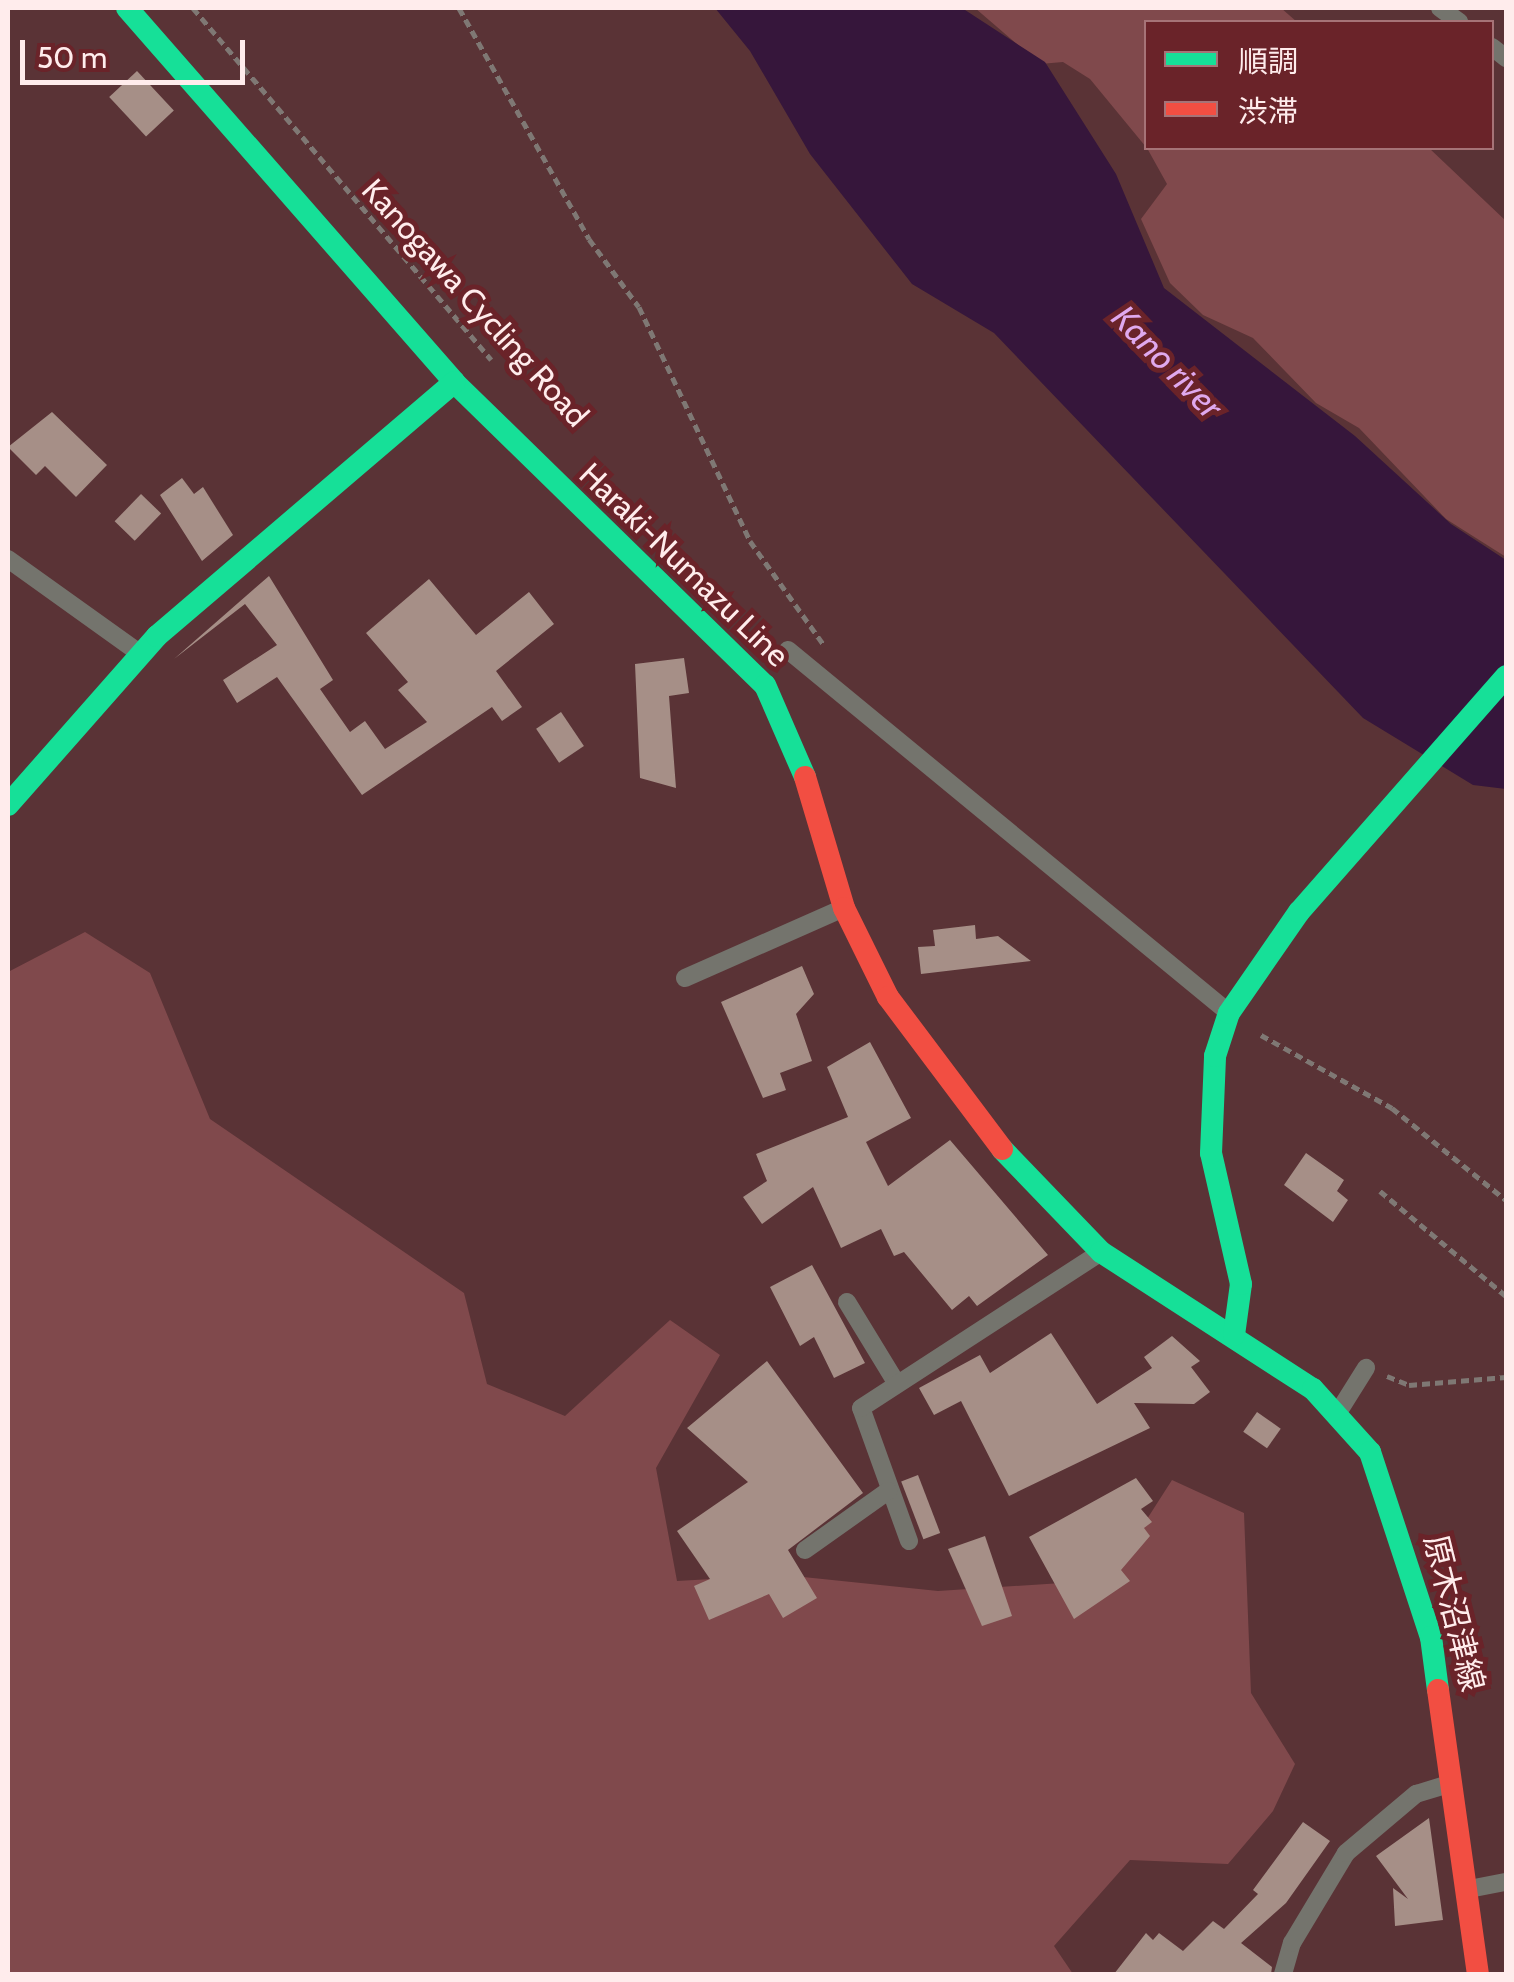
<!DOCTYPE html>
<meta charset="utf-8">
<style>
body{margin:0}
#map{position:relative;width:1514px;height:1982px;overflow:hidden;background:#5a3336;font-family:Cabin,"Noto Sans JP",sans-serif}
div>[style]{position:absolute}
.green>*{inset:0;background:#80494c}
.water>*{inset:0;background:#36163b}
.building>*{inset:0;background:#a68f87;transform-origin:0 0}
.path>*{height:5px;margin-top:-2.5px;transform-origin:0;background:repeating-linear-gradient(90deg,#7f7874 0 8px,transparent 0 13px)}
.lane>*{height:18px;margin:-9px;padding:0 9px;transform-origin:9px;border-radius:9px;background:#74746d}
.fast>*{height:22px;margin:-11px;padding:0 11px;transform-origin:11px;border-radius:11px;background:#16e098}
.jam>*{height:22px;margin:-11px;padding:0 11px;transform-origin:11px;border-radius:11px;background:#f24e42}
span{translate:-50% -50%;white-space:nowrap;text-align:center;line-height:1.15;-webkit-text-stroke:10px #6a2329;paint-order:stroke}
.street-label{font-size:32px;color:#ffecec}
.water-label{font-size:35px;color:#dfa9ee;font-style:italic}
.frame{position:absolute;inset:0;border:10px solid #ffecec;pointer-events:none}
.legend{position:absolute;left:1144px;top:20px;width:350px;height:130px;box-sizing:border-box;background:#6a2329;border:2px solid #a67377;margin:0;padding:12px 18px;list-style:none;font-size:30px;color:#ffecec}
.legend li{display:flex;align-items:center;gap:20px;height:50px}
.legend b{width:50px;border:2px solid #a67377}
.scale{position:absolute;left:20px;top:40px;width:225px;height:45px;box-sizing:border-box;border:5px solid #ffecec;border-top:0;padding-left:12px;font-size:30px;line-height:35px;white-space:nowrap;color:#ffecec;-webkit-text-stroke:8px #6a2329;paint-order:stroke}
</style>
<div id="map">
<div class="green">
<div style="clip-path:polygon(975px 8px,1281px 8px,1297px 22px,1146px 22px,1146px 147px,1090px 79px,1063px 62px,1040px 64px)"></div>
<div style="clip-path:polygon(1147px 148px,1429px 148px,1506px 221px,1506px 557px,1446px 519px,1359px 428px,1316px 403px,1253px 338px,1203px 315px,1170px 283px,1141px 219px,1167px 184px)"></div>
<div style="clip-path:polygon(85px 932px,150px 973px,210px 1119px,464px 1293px,487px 1384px,565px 1416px,670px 1320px,720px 1355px,656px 1468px,677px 1581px,784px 1575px,938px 1591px,1108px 1580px,1172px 1480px,1244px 1513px,1251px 1693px,1295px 1764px,1273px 1811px,1228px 1864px,1130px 1860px,1054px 1946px,1073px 1974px,8px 1974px,8px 972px)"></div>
</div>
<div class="water">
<div style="clip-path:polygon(715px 8px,962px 8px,1045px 62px,1116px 174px,1164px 288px,1355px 436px,1451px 524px,1506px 560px,1506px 789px,1473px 785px,1363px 718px,994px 333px,912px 284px,810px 154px,750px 51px)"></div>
</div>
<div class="building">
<div style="left:137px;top:71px;width:54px;height:38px;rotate:47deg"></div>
<div style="clip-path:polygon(52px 412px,107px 465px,76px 497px,45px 466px,36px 475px,8px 447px)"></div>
<div style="clip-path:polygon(182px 478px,194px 494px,203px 487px,233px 535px,202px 561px,160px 495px)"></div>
<div style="left:141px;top:494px;width:28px;height:38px;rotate:44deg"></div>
<div style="clip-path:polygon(269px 576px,333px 680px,320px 689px,350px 732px,365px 721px,385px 749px,427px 722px,398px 690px,408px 682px,366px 633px,429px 579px,476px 635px,529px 592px,554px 624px,496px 671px,522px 707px,502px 721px,492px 707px,362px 795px,277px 677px,237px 703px,223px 680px,277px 645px,245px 604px,174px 659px)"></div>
<div style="clip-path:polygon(684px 658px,689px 693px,669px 696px,676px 788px,640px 778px,635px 664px)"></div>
<div style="left:561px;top:712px;width:41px;height:30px;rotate:56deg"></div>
<div style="clip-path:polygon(975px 925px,976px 939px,998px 936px,1031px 961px,921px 974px,918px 947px,935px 946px,933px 930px)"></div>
<div style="clip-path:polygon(802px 966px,814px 994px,796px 1014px,812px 1061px,780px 1073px,786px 1090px,763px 1098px,721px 1002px)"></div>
<div style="clip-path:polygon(870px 1042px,911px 1118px,866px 1142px,888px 1186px,950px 1140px,1048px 1255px,977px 1306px,969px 1296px,952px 1310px,904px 1252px,894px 1256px,881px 1229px,841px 1248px,813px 1187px,762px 1224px,743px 1197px,767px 1181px,756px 1154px,848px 1117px,827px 1067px)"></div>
<div style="clip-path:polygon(1306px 1153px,1344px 1180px,1337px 1191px,1348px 1200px,1333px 1222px,1284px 1185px)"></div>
<div style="clip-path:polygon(812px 1265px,865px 1363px,834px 1378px,814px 1337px,800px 1346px,770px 1287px)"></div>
<div style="clip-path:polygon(1051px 1333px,1097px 1404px,1152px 1368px,1144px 1357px,1172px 1336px,1200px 1361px,1191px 1367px,1210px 1392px,1194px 1404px,1134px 1403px,1150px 1428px,1009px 1496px,961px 1401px,934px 1415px,919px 1388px,980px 1355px,990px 1373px)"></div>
<div style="clip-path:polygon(767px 1361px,863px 1493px,788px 1550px,817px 1598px,783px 1618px,769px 1594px,709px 1620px,694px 1586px,710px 1579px,677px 1531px,748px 1482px,687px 1428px)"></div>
<div style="left:1257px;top:1412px;width:29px;height:24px;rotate:35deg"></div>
<div style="left:918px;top:1475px;width:62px;height:18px;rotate:69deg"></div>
<div style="clip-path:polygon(1136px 1478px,1153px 1501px,1141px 1509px,1152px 1522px,1144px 1528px,1150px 1536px,1121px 1570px,1130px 1581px,1074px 1619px,1029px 1537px)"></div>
<div style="clip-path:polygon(985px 1536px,1012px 1616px,982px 1626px,948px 1549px)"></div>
<div style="clip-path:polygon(1429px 1818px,1443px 1920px,1395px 1926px,1393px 1888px,1408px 1899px,1376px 1856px)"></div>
<div style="clip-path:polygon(1303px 1822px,1330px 1841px,1286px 1903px,1241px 1943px,1272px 1967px,1271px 1974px,1114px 1974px,1146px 1933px,1153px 1940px,1159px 1933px,1183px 1951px,1213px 1921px,1224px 1929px,1258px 1894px,1253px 1890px)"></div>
</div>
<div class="path">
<div style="left:193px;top:8px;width:461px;rotate:49.7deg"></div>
<div style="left:459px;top:8px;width:265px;rotate:60.6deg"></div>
<div style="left:589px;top:239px;width:84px;rotate:53.7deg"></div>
<div style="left:639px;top:307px;width:259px;rotate:64.6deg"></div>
<div style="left:750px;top:541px;width:128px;rotate:54.6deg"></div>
<div style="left:1261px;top:1035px;width:150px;rotate:29.1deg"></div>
<div style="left:1392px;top:1108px;width:146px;rotate:38.9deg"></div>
<div style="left:1380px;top:1191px;width:164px;rotate:39.8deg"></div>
<div style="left:1387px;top:1376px;width:24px;rotate:22deg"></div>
<div style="left:1409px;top:1385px;width:97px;rotate:-4.7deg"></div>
</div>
<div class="lane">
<div style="left:1440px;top:8px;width:24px;rotate:36deg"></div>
<div style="left:1492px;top:47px;width:18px;rotate:38deg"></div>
<div style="left:8px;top:559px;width:160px;rotate:35.6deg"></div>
<div style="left:788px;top:650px;width:570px;rotate:39.45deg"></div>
<div style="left:685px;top:978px;width:174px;rotate:-23.8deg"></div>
<div style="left:847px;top:1302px;width:96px;rotate:58.6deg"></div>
<div style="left:1339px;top:1411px;width:51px;rotate:-57.9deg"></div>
<div style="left:909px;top:1541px;width:141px;rotate:-109.8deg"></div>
<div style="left:861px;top:1408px;width:286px;rotate:-33deg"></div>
<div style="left:805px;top:1550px;width:102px;rotate:-35.4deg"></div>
<div style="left:1469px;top:1889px;width:38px;rotate:-11deg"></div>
<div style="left:1283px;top:1974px;width:32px;rotate:-74deg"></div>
<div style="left:1292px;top:1943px;width:105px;rotate:-59deg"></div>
<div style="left:1346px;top:1853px;width:92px;rotate:-40.1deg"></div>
<div style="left:1416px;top:1794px;width:34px;rotate:-17deg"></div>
</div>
<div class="fast">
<div style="left:127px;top:8px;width:497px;rotate:48.8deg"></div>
<div style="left:454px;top:382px;width:434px;rotate:44.3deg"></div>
<div style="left:765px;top:685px;width:100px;rotate:66.5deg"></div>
<div style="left:8px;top:805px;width:225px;rotate:-48.6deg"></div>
<div style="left:157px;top:636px;width:391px;rotate:-40.5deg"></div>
<div style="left:1002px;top:1149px;width:143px;rotate:46.1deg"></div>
<div style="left:1101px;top:1252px;width:252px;rotate:32.9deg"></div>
<div style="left:1313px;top:1389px;width:85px;rotate:47.9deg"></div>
<div style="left:1370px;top:1452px;width:195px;rotate:71.8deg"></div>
<div style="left:1431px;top:1637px;width:53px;rotate:82.5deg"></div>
<div style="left:1234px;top:1335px;width:51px;rotate:-82.2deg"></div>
<div style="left:1241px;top:1284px;width:134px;rotate:-102.9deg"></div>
<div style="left:1211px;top:1153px;width:97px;rotate:-87.6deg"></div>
<div style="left:1215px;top:1056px;width:45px;rotate:-72deg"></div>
<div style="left:1229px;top:1013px;width:123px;rotate:-55.3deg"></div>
<div style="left:1299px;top:912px;width:314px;rotate:-48.7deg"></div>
</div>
<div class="jam">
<div style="left:805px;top:777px;width:137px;rotate:73.4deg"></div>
<div style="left:844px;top:908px;width:99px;rotate:63.7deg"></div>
<div style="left:888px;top:997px;width:190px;rotate:53.1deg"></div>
<div style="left:1438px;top:1690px;width:287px;rotate:82deg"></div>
</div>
<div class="street-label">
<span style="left:475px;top:303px;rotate:48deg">Kanogawa Cycling Road</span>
<span style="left:684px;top:565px;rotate:44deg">Haraki-Numazu Line</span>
<span style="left:1454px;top:1613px;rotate:76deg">原木沼津線</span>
</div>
<div class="water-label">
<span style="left:1167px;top:362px;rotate:46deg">Kano river</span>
</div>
<div class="frame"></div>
<ul class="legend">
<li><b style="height:12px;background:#16e098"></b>順調</li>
<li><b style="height:12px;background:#f24e42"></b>渋滞</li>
</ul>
<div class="scale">50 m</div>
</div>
